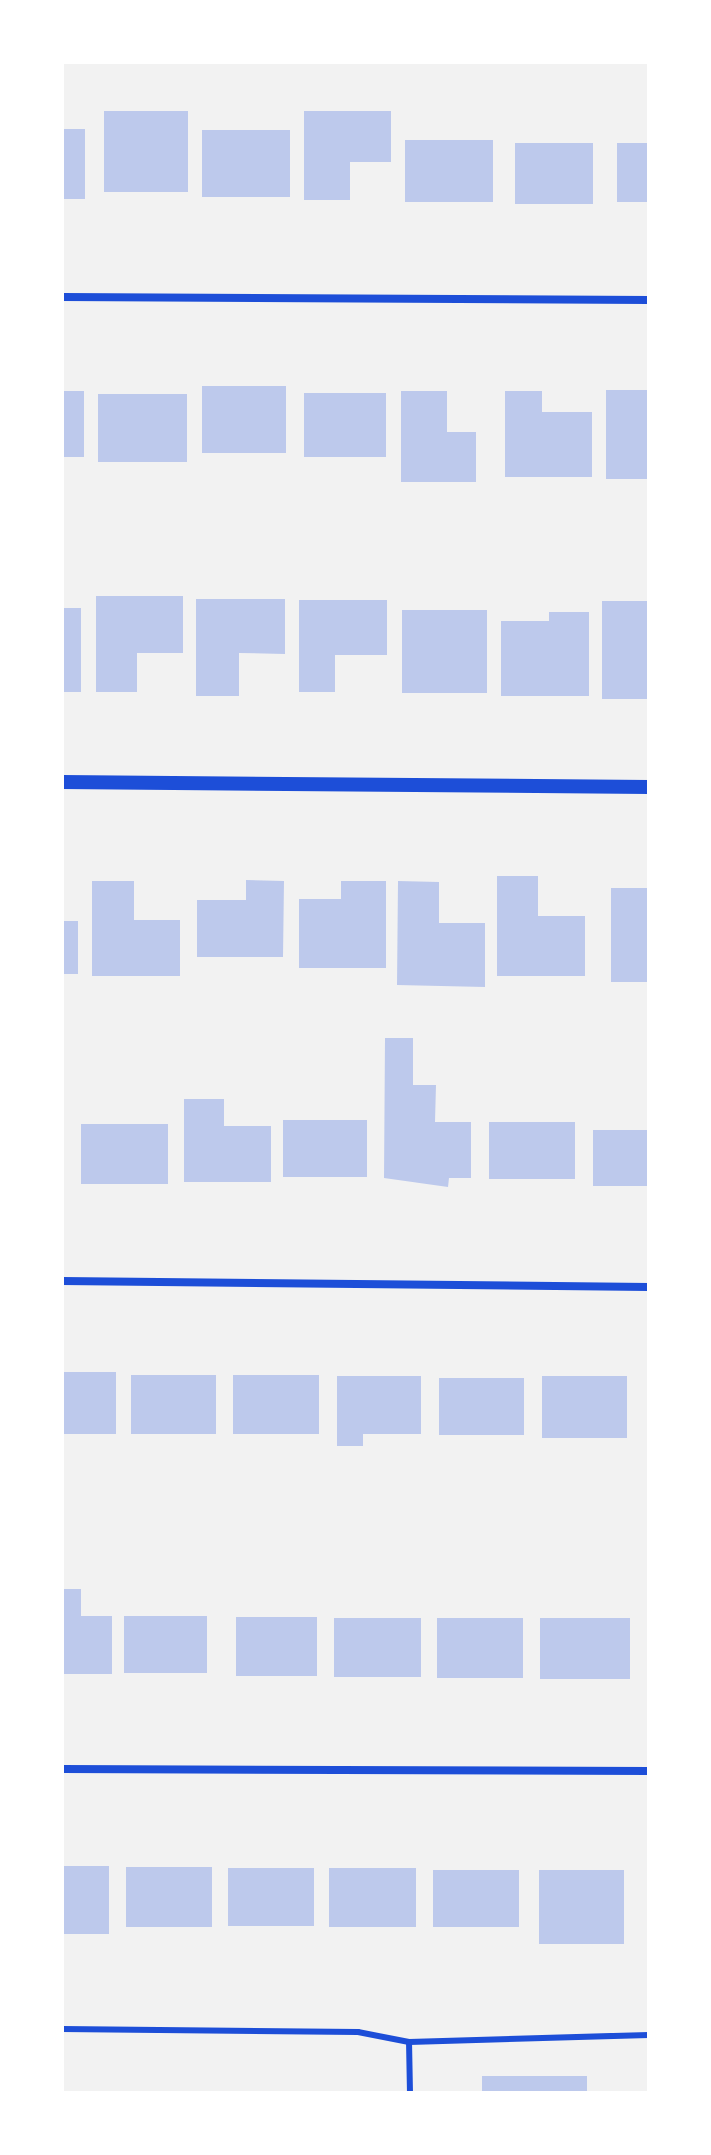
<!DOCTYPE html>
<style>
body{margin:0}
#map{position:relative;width:711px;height:2155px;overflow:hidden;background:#f2f2f2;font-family:"Golos Text",sans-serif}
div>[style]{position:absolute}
.building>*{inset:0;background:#bdc9ec;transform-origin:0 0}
.service>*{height:6px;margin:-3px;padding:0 3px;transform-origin:3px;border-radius:3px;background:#1d4ed8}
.minor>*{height:8px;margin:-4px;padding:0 4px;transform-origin:4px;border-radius:4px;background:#1d4ed8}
.tertiary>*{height:14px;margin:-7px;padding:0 7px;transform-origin:7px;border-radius:7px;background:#1d4ed8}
span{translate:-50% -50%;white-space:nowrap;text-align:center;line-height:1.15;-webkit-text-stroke:6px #fff;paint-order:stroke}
.frame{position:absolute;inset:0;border:64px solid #fff;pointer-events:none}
</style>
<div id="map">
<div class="building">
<div style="left:104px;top:111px;width:84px;height:81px"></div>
<div style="clip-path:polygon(304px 111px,391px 111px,391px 162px,350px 162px,350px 200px,304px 200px)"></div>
<div style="left:62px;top:129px;width:23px;height:70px"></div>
<div style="left:202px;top:130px;width:88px;height:67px"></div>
<div style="left:405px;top:140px;width:88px;height:62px"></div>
<div style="left:515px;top:143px;width:78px;height:61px"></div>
<div style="left:617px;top:143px;width:32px;height:59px"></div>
<div style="left:202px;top:386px;width:84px;height:67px"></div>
<div style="left:606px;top:390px;width:43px;height:89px"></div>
<div style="left:62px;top:391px;width:22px;height:66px"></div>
<div style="clip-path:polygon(401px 391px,447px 391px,447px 432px,476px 432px,476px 482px,401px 482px)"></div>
<div style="clip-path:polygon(505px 391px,542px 391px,542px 412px,592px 412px,592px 477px,505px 477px)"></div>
<div style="left:304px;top:393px;width:82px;height:64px"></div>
<div style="left:98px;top:394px;width:89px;height:68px"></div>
<div style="clip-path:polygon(96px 596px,183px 596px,183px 653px,137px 653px,137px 692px,96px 692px)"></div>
<div style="clip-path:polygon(196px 599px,285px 599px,285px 654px,239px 653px,239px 696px,196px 696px)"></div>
<div style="clip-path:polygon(299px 600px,387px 600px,387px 655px,335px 655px,335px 692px,299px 692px)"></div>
<div style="left:602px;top:601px;width:47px;height:98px"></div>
<div style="left:62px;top:608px;width:19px;height:84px"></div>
<div style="left:402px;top:610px;width:85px;height:83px"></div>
<div style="clip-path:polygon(549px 612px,589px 612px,589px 696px,501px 696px,501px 621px,549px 621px)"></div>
<div style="clip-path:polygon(497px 876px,538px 876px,538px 916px,585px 916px,585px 976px,497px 976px)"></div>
<div style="clip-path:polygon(246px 880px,284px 881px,283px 957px,197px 957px,197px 900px,246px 900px)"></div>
<div style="clip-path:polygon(92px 881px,134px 881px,134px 920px,180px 920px,180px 976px,92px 976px)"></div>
<div style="clip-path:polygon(341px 881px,386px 881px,386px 968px,299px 968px,299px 899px,341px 899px)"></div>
<div style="clip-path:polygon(398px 881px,439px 882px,439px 923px,485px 923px,485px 987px,397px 985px)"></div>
<div style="left:611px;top:888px;width:38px;height:94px"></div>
<div style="left:62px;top:921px;width:16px;height:53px"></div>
<div style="clip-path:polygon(385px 1038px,413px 1038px,413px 1085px,436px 1085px,435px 1122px,471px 1122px,471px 1178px,449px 1178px,448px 1187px,384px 1178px)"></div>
<div style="clip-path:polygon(184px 1099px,224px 1099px,224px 1126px,271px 1126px,271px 1182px,184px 1182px)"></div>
<div style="left:283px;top:1120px;width:84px;height:57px"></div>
<div style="left:489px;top:1122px;width:86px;height:57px"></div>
<div style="left:81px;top:1124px;width:87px;height:60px"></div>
<div style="left:593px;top:1130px;width:56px;height:56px"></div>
<div style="left:62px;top:1372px;width:54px;height:62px"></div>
<div style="left:131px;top:1375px;width:85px;height:59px"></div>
<div style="left:233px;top:1375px;width:86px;height:59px"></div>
<div style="clip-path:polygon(337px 1376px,421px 1376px,421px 1434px,363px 1434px,363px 1446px,337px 1446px)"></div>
<div style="left:542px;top:1376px;width:85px;height:62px"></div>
<div style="left:439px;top:1378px;width:85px;height:57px"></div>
<div style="clip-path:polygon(62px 1589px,81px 1589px,81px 1616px,112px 1616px,112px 1674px,62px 1674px)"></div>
<div style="left:124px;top:1616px;width:83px;height:57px"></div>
<div style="left:236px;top:1617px;width:81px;height:59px"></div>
<div style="left:334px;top:1618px;width:87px;height:59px"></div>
<div style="left:437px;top:1618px;width:86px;height:60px"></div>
<div style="left:540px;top:1618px;width:90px;height:61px"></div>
<div style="left:62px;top:1866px;width:47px;height:68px"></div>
<div style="left:126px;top:1867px;width:86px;height:60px"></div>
<div style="left:228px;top:1868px;width:86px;height:58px"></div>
<div style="left:329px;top:1868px;width:87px;height:59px"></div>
<div style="left:433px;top:1870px;width:86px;height:57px"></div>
<div style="left:539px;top:1870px;width:85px;height:74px"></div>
<div style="left:482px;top:2076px;width:105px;height:17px"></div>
</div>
<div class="service">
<div style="left:62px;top:2029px;width:296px;rotate:0.6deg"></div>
<div style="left:358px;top:2032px;width:52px;rotate:11.1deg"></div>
<div style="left:410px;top:2093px;width:51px;rotate:-91.1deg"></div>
<div style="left:409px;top:2042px;width:240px;rotate:-1.7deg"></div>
</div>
<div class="minor">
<div style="left:62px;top:297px;width:587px;rotate:0.29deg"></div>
<div style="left:62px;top:1281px;width:587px;rotate:0.59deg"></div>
<div style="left:62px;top:1769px;width:587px;rotate:0.2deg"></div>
</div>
<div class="tertiary">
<div style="left:62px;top:782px;width:587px;rotate:0.49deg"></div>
</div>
<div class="frame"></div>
</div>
